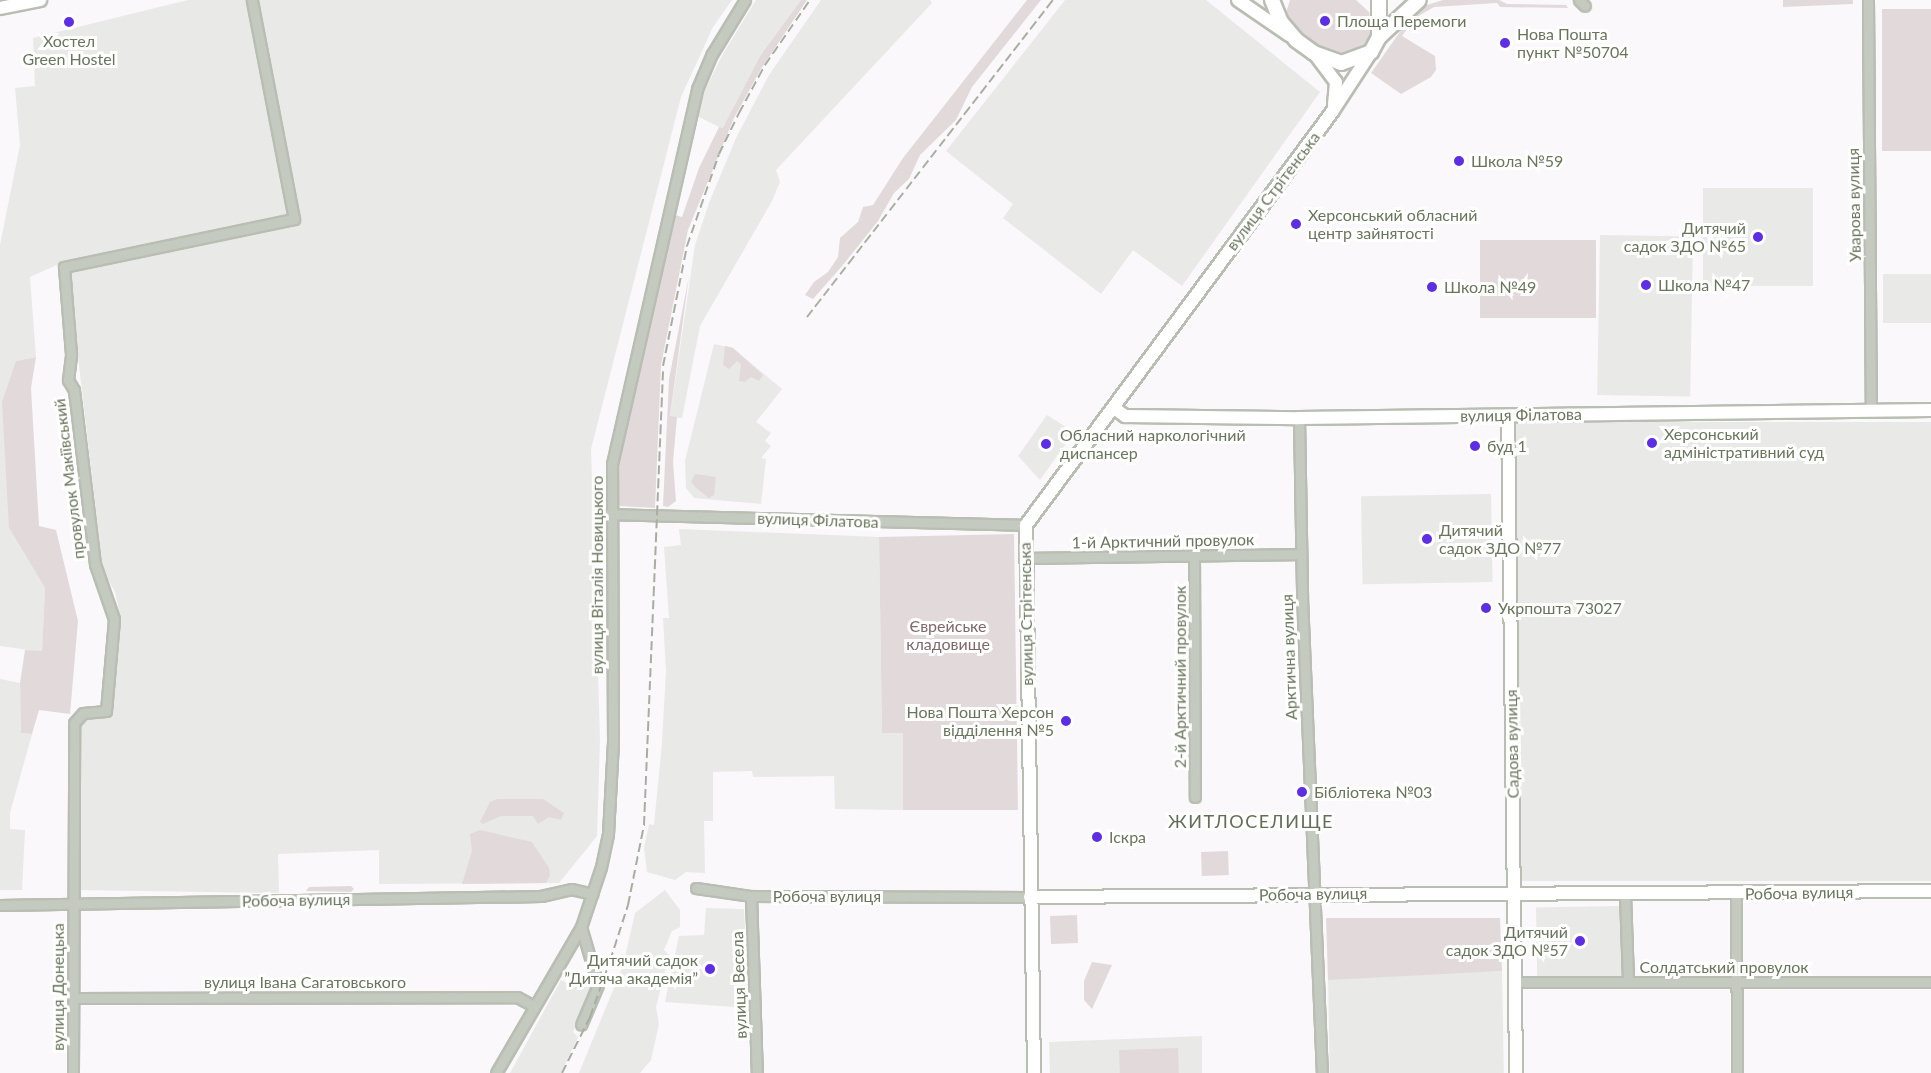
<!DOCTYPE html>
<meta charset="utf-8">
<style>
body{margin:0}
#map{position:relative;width:1931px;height:1073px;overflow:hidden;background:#faf8fa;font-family:Lato,sans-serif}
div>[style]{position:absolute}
.built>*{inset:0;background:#e9e9e8;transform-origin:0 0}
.green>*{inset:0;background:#e2d9db;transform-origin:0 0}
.roads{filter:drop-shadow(2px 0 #b9beb3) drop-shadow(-2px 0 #b9beb3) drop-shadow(0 2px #b9beb3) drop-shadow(0 -2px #b9beb3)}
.street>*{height:9px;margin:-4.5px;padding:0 4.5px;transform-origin:4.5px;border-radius:4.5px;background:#c5cac1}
.secondary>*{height:12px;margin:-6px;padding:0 6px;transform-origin:6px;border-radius:6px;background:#fff}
.primary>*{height:14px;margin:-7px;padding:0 7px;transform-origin:7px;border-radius:7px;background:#fff}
.rail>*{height:2px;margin-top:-1px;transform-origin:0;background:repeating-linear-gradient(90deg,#a7aea0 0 9px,transparent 0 13.5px)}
.dots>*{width:16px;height:16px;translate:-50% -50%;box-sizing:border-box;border:3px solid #fff;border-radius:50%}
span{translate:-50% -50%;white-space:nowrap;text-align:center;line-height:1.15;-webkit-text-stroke:6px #fff;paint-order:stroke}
.poi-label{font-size:16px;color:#69765c}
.left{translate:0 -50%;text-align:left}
.right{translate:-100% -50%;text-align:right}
.street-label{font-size:16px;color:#69765c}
.park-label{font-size:16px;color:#80686c}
.neighbourhood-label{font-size:18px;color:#636e57;letter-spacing:1.5px}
</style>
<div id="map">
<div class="built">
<div style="clip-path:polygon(188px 0,249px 0,290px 214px,61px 263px,30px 277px,36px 357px,16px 361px,9px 528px,45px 588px,42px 652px,0 646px,0 245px,20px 145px,15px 88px,35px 86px,33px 38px)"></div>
<div style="clip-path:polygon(255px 0,732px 0,713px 27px,681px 97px,591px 449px,600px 739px,597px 836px,559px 883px,379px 884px,379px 850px,278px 854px,279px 893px,78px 890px,78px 718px,112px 713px,121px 619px,115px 592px,103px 571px,68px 271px,298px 223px)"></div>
<div style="clip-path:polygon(756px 0,801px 0,760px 56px,723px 129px,697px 116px,696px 108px,723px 54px)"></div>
<div style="clip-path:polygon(821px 0,930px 0,932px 3px,776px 170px,780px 182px,772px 201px,700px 326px,682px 418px,670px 417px,695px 245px,709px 203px,736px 138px,769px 75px)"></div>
<div style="clip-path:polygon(1065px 0,1206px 0,1320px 92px,1182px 286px,1133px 250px,1101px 294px,1003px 218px,1013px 204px,946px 151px)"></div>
<div style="left:1703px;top:188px;width:110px;height:98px"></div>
<div style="left:1600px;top:235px;width:93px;height:160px;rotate:1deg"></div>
<div style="left:1883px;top:274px;width:48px;height:49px"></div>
<div style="clip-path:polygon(714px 344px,733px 348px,782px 389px,756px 422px,771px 433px,765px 441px,771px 446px,761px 458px,766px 459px,761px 504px,694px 498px,686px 488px,685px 461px)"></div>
<div style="clip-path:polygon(1047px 415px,1074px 432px,1040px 480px,1018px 456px)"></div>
<div style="left:1931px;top:422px;width:459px;height:417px;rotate:90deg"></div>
<div style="left:1491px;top:494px;width:88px;height:130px;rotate:89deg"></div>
<div style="clip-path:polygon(679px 529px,879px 537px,882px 732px,903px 733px,903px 810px,835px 809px,834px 776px,753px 777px,752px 771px,713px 772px,713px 821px,704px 821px,705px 873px,686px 872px,675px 880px,647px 872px,644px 848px,649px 824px,654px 825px,662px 743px,666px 671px,663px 618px,669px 618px,664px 547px,681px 545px)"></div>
<div style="clip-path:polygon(0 679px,20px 683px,21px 733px,32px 734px,10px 813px,10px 829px,25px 830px,22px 890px,0 890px)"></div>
<div style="clip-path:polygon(665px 890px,680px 910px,680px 927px,672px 931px,664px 950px,669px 955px,656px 1007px,659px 1024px,651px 1060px,640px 1073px,579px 1073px,623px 966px,635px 913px)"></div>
<div style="left:1622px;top:906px;width:70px;height:86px;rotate:89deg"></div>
<div style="clip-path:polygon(706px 908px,744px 909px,749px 1008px,665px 1002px,679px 936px,704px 935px)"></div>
<div style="left:1502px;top:971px;width:102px;height:174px;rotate:89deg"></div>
<div style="clip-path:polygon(578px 979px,594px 986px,573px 1032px,578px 1037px,561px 1073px,510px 1073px,561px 980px,573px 986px)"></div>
<div style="clip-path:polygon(1202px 1036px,1202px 1073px,1050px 1073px,1049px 1042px)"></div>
</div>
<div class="green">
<div style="clip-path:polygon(801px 0,807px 0,761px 69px,734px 118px,688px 230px,661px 365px,655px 508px,620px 506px,614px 497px,617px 463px,671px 214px,682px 217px,699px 168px,719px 127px,723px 128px,760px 56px)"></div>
<div style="clip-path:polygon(1027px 0,1041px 0,972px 87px,956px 120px,920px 155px,909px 179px,894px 193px,878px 221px,843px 265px,813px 299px,805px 295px,814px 282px,828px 272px,838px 257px,840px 238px,858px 222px,863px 207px,873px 205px,903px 158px)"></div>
<div style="clip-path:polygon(1290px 0,1356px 0,1369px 12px,1373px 33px,1360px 52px,1334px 58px,1300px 37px,1285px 16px)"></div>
<div style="clip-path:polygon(1499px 0,1507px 4px,1566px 5px,1568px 8px,1500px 7px,1497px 3px,1434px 7px,1415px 18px,1402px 36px,1435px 56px,1436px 70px,1431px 77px,1401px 94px,1371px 73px,1409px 19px,1427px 5px,1443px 0)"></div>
<div style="clip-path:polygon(1783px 0,1853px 0,1853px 4px,1783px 7px)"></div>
<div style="left:1882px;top:9px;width:49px;height:142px"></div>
<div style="left:1480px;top:240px;width:116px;height:78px"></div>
<div style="clip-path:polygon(689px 276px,670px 416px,677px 417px,673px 462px,676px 501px,668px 507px,663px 506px,669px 379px)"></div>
<div style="clip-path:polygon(725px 346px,733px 348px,763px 375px,759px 381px,751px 377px,745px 382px,739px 381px,741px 364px,737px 361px,729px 369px,723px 365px)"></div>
<div style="clip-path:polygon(36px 357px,31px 388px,39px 526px,56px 530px,78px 621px,70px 714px,39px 710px,32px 734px,21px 733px,20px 683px,25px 650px,42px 651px,45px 588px,9px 528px,2px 402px,16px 361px)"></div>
<div style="clip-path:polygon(695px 474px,716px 477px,714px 495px,709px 498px,696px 488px,691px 482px)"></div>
<div style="clip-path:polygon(1014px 534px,1018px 810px,903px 810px,903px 733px,882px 733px,879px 537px)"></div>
<div style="clip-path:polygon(497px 799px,543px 799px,564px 813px,561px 820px,549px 817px,538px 824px,533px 816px,501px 816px,483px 824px,480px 822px,490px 802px)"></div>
<div style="clip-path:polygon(480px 830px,532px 842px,549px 868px,550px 875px,546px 883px,462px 884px,472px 851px,470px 834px)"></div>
<div style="left:1228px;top:851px;width:24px;height:27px;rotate:88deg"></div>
<div style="clip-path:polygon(351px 886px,354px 889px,351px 892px,306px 891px,309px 887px)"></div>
<div style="left:1077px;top:915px;width:28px;height:27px;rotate:88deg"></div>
<div style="clip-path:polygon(1326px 918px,1500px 918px,1502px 971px,1328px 980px)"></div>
<div style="clip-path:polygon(1092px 962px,1112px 965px,1092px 1009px,1084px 1000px,1084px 981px)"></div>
<div style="left:1178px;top:1048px;width:25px;height:59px;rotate:88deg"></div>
</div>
<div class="roads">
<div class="street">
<div style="left:1579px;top:0;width:8px;rotate:45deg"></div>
<div style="left:1868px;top:0;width:410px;rotate:89.6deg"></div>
<div style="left:1299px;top:418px;width:180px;rotate:89deg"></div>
<div style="left:1302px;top:598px;width:475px;rotate:87.6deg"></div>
<div style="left:609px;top:514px;width:417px;rotate:1.5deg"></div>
<div style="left:1194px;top:556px;width:241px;rotate:89.8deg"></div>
<div style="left:1026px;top:558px;width:274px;rotate:-0.8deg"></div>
<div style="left:696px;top:888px;width:56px;rotate:8.3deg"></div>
<div style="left:751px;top:896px;width:279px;rotate:0.2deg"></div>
<div style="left:1736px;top:893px;width:180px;rotate:89.7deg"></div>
<div style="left:1625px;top:894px;width:88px;rotate:88deg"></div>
<div style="left:751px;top:896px;width:177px;rotate:88.1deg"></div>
<div style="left:0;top:905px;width:541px;rotate:-0.95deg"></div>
<div style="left:541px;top:896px;width:31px;rotate:-13deg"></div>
<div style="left:571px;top:889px;width:22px;rotate:13deg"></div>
<div style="left:581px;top:927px;width:60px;rotate:73.7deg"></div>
<div style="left:598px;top:985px;width:43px;rotate:113deg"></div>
<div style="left:1517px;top:982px;width:414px"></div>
<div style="left:73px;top:998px;width:444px;rotate:-0.1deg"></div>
<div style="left:517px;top:997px;width:19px;rotate:28deg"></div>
<div style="left:73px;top:1073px;width:350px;rotate:-89.8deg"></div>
<div style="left:74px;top:723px;width:13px;rotate:-48deg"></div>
<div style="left:83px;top:713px;width:23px;rotate:-5deg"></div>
<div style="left:106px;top:711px;width:92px;rotate:-85deg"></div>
<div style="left:114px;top:619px;width:58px;rotate:-109.1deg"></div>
<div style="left:95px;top:564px;width:175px;rotate:-96.9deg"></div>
<div style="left:74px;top:390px;width:12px;rotate:-121deg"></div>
<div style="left:68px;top:380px;width:26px;rotate:-83deg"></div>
<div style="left:71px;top:354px;width:87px;rotate:-94.6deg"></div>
<div style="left:64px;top:267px;width:235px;rotate:-11.8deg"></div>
<div style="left:294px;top:219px;width:223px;rotate:-100.9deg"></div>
<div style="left:496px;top:1073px;width:169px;rotate:-59.8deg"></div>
<div style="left:581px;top:927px;width:63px;rotate:-71.6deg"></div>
<div style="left:601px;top:867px;width:34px;rotate:-78deg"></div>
<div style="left:608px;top:834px;width:92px;rotate:-86.9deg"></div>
<div style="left:613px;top:742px;width:278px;rotate:-90.2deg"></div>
<div style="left:612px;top:464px;width:385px;rotate:-77.2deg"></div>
<div style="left:697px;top:89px;width:38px;rotate:-67deg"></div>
<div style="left:712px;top:54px;width:63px;rotate:-58.6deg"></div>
</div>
<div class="secondary">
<div style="left:1238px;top:0;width:62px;rotate:34.5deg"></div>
<div style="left:0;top:8px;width:41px;rotate:-11.3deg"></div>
<div style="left:1314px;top:53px;width:36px;rotate:53deg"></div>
<div style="left:1336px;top:82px;width:23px;rotate:95deg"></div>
<div style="left:1114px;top:408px;width:14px;rotate:36deg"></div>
<div style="left:1125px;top:416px;width:174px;rotate:0.7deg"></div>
<div style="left:1299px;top:418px;width:632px;rotate:-0.73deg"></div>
<div style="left:1508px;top:416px;width:657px;rotate:89.3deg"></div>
<div style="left:1030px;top:897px;width:901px;rotate:-0.38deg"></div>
<div style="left:1034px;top:1073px;width:548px;rotate:-90.84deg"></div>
<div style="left:1026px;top:525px;width:514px;rotate:-53.46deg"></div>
<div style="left:1332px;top:112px;width:72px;rotate:-57deg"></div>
</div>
<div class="primary">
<div style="left:1272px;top:0;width:24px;rotate:68deg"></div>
<div style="left:1281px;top:22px;width:23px;rotate:50deg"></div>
<div style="left:1296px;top:40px;width:22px;rotate:36deg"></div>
<div style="left:1314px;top:53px;width:29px;rotate:20deg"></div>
<div style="left:1341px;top:63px;width:32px;rotate:-20deg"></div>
<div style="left:1371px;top:52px;width:17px;rotate:-62deg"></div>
<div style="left:1379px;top:37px;width:37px;rotate:-90deg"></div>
<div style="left:1379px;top:37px;width:54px;rotate:-42.8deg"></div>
</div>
</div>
<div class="rail">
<div style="left:807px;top:317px;width:401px;rotate:-52.2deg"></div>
<div style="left:562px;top:1073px;width:63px;rotate:-63.4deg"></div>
<div style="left:590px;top:1017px;width:59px;rotate:-70.3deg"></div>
<div style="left:610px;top:961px;width:59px;rotate:-72.2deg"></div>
<div style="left:628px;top:905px;width:82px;rotate:-78.7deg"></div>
<div style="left:644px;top:825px;width:459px;rotate:-87.6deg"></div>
<div style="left:663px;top:366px;width:122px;rotate:-78.7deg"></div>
<div style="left:687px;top:246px;width:97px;rotate:-70.8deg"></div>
<div style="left:719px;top:154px;width:46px;rotate:-64deg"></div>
<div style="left:739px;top:113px;width:55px;rotate:-61.6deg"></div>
<div style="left:765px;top:65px;width:79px;rotate:-55.3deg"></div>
</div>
<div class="dots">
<div style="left:1325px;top:21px;background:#5d2ee3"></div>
<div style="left:69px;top:22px;background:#5d2ee3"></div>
<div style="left:1505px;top:43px;background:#5d2ee3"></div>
<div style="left:1459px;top:161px;background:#5d2ee3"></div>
<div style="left:1296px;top:224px;background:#5d2ee3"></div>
<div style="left:1758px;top:237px;background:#5d2ee3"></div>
<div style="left:1646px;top:285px;background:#5d2ee3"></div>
<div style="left:1432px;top:287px;background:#5d2ee3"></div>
<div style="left:1652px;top:443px;background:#5d2ee3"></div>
<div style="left:1046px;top:444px;background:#5d2ee3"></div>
<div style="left:1475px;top:446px;background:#5d2ee3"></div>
<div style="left:1427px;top:539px;background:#5d2ee3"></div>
<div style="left:1486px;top:608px;background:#5d2ee3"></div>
<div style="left:1066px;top:721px;background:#5d2ee3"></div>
<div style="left:1302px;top:792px;background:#5d2ee3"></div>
<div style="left:1097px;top:837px;background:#5d2ee3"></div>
<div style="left:1580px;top:941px;background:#5d2ee3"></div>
<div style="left:710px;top:969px;background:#5d2ee3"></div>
</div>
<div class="poi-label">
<span class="left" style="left:1337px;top:21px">Площа Перемоги</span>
<span class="left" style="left:1517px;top:43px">Нова Пошта<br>пункт №50704</span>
<span style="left:69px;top:50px">Хостел<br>Green Hostel</span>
<span class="left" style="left:1471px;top:161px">Школа №59</span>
<span class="left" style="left:1308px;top:224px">Херсонський обласний<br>центр зайнятості</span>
<span class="right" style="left:1746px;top:237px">Дитячий<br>садок ЗДО №65</span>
<span class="left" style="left:1658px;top:285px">Школа №47</span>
<span class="left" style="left:1444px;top:287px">Школа №49</span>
<span class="left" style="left:1664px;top:443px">Херсонський<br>адміністративний суд</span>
<span class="left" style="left:1060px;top:444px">Обласний наркологічний<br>диспансер</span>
<span class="left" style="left:1487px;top:446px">буд 1</span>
<span class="left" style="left:1439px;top:539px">Дитячий<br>садок ЗДО №77</span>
<span class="left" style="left:1498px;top:608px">Укрпошта 73027</span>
<span class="right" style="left:1054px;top:721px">Нова Пошта Херсон<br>відділення №5</span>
<span class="left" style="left:1314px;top:792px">Бібліотека №03</span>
<span class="left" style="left:1109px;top:837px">Іскра</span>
<span class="right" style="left:1568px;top:941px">Дитячий<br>садок ЗДО №57</span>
<span class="right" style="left:698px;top:969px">Дитячий садок<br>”Дитяча академія”</span>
</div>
<div class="street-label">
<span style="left:1273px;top:191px;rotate:-53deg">вулиця Стрітенська</span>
<span style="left:1854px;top:205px;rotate:-91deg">Уварова вулиця</span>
<span style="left:1521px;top:415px;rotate:-1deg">вулиця Філатова</span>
<span style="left:69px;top:479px;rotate:-97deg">провулок Макіївський</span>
<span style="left:818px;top:520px;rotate:2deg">вулиця Філатова</span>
<span style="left:1163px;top:541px;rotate:-1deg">1-й Арктичний провулок</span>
<span style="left:597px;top:575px;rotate:-90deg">вулиця Віталія Новицького</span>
<span style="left:1026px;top:614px;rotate:-91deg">вулиця Стрітенська</span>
<span style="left:1289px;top:657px;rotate:-92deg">Арктична вулиця</span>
<span style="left:1180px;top:677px;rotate:-90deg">2-й Арктичний провулок</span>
<span style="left:1512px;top:744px;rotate:-91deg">Садова вулиця</span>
<span style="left:1799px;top:893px;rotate:-1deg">Робоча вулиця</span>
<span style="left:1313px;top:894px;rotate:-1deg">Робоча вулиця</span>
<span style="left:827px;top:896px">Робоча вулиця</span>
<span style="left:296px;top:900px;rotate:-1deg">Робоча вулиця</span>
<span style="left:1724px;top:967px">Солдатський провулок</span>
<span style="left:305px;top:982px">вулиця Івана Сагатовського</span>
<span style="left:739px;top:985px;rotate:-92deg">вулиця Весела</span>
<span style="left:58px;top:987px;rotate:-90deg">вулиця Донецька</span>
</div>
<div class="park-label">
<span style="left:948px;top:635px">Єврейське<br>кладовище</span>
</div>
<div class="neighbourhood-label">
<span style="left:1251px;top:821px">ЖИТЛОСЕЛИЩЕ</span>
</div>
</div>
